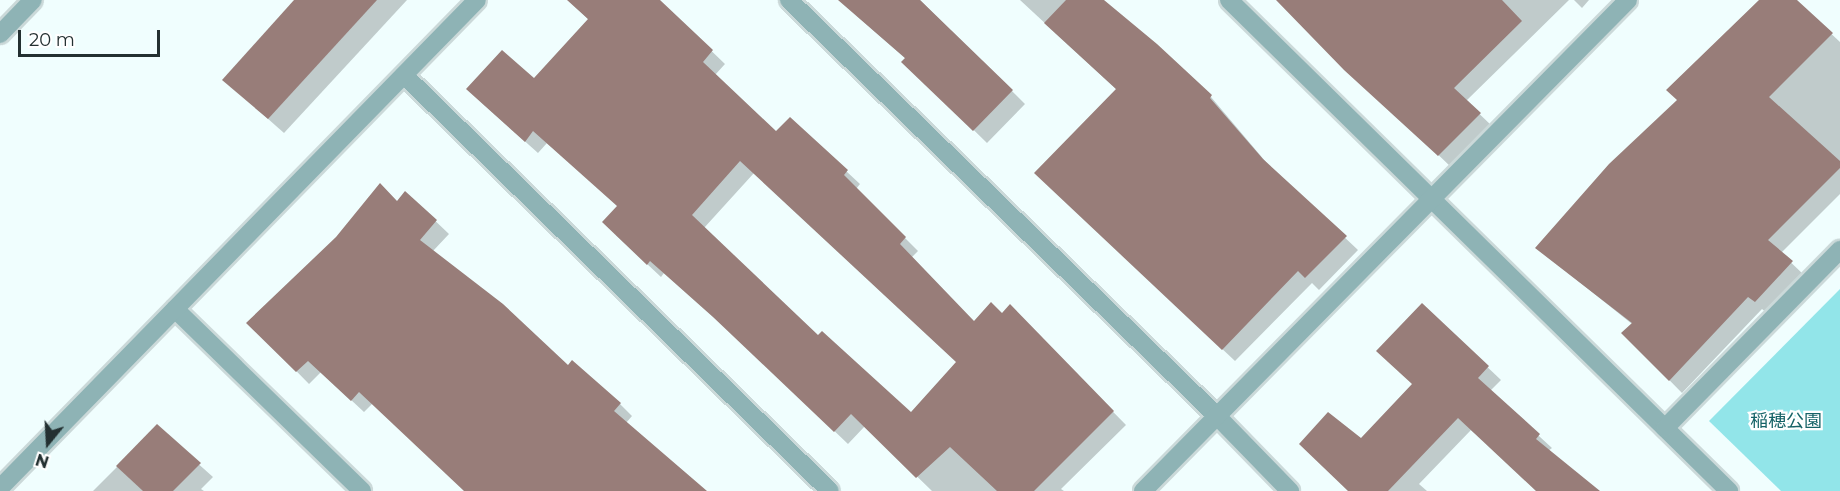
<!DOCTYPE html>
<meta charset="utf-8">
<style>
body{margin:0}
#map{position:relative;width:1840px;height:491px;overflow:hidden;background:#f0fefe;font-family:Montserrat,"Noto Sans JP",sans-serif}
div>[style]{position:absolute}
.green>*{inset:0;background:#92e5e9}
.shadow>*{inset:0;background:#0003}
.building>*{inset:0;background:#987d79}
.roads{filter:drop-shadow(2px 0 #cbd9d9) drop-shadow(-2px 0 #cbd9d9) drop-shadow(0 2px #cbd9d9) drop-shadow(0 -2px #cbd9d9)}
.street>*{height:18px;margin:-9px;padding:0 9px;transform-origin:9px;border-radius:9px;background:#8eb3b5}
span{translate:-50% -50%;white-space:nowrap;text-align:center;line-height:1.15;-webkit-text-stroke:4.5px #fff;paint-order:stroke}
.park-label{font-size:18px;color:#166367}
.north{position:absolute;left:18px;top:413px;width:60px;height:60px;-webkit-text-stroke:4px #fff;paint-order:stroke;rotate:198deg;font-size:16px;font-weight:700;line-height:24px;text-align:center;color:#233031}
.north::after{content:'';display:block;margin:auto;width:21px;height:27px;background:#233031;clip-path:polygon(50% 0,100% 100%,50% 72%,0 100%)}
.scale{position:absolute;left:18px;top:30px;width:142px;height:27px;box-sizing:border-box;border:3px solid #233031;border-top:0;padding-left:8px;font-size:18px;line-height:21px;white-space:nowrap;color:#233031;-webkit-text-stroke:4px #fff;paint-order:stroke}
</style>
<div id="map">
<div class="green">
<div style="clip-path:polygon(1840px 289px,1840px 491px,1781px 491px,1709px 421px)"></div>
</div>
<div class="shadow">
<div style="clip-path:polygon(296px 0,407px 0,284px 133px,224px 80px)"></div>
<div style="clip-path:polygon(evenodd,568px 0,649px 0,670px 11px,725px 64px,715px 75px,776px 134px,790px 119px,860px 184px,856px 189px,918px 251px,912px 257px,974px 323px,1003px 315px,1010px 307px,1126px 425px,1061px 489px,1064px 491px,932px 491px,865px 426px,848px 444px,728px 330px,664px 273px,661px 277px,616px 235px,619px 206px,547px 143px,538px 153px,481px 102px,534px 80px,589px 20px,568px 0,754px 173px,958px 363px,911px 414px,818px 337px,704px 228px,754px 173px)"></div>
<div style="clip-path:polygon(847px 0,920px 0,1025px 104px,987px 143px,904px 62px,906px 59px,857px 16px)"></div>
<div style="clip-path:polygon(1020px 0,1103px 0,1211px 97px,1271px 168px,1358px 250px,1319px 290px,1312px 283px,1235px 361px,1048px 185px,1117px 90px)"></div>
<div style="clip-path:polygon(1294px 0,1569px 0,1466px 101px,1493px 127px,1452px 168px,1299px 21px)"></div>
<div style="clip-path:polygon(1574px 0,1589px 0,1582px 8px)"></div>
<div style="clip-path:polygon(1761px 0,1795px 0,1840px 42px,1840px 194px,1781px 253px,1804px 275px,1768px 314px,1762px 309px,1682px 393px,1623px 333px,1632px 324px,1537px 248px,1678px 101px)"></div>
<div style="clip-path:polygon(406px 193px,449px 234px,433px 251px,568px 368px,620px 404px,632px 416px,626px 423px,705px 491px,466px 491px,373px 403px,364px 412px,321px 372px,309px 384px,249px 323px,337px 238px,397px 203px)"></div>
<div style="clip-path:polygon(1422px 305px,1501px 380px,1490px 391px,1552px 448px,1548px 451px,1597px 491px,1542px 491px,1471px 430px,1419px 484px,1427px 491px,1349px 491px,1361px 440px,1414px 385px)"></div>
<div style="clip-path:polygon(157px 427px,213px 477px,201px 489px,204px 491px,93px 491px)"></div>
</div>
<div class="building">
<div style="clip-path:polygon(294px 0,377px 0,268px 119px,222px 80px)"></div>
<div style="clip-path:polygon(evenodd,567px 0,660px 0,713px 50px,703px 62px,776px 131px,790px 117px,848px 170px,844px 175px,906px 237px,900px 244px,974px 321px,991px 302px,1002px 313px,1010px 304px,1114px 411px,1034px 491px,997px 491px,950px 447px,916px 478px,851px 414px,834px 432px,713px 317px,650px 261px,647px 265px,602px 222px,617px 206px,533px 131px,525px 142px,466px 89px,502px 50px,534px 78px,588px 19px,567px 0,740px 161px,956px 362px,911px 412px,822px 331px,818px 335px,692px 215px,740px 161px)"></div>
<div style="clip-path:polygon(838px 0,920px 0,1013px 90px,973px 131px,901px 62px,905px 58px)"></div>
<div style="clip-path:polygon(1066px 0,1104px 0,1157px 44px,1212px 95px,1210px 98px,1263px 159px,1347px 236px,1305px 278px,1298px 271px,1222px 350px,1034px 173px,1116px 89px,1044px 23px)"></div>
<div style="clip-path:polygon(1276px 0,1502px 0,1522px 21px,1454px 88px,1481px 113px,1438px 156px,1344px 70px)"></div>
<div style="clip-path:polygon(1759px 0,1797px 0,1833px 33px,1769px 97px,1840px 161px,1840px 168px,1768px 240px,1793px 261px,1755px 302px,1748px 297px,1669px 381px,1621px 333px,1632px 323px,1535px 248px,1609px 164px,1677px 100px,1666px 90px)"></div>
<div style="clip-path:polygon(380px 183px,397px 201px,405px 191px,437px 220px,420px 240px,503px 304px,568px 365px,572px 360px,621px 403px,614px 411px,707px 491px,464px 491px,359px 392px,351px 401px,308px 361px,296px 372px,246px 323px,336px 237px)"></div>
<div style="clip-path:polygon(1422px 303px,1489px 366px,1478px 378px,1540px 434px,1536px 439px,1600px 491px,1536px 491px,1458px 418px,1388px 491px,1348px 491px,1299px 444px,1328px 412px,1361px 438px,1412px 384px,1376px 351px)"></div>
<div style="clip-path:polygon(157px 424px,201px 463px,173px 491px,143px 491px,116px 466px)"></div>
</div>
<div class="roads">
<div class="street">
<div style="left:789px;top:0;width:597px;rotate:44.19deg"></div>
<div style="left:1217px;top:416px;width:105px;rotate:45.8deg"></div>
<div style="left:1229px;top:0;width:701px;rotate:44.48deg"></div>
<div style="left:0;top:34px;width:47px;rotate:-45.9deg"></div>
<div style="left:404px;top:75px;width:595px;rotate:44.32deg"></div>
<div style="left:175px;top:309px;width:261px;rotate:44.2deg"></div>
<div style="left:1665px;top:428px;width:250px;rotate:-45.5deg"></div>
<div style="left:0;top:488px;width:682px;rotate:-45.65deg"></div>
<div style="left:1143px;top:491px;width:690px;rotate:-45.35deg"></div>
</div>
</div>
<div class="park-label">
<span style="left:1786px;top:421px">稲穂公園</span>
</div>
<div class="north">N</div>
<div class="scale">20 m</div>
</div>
